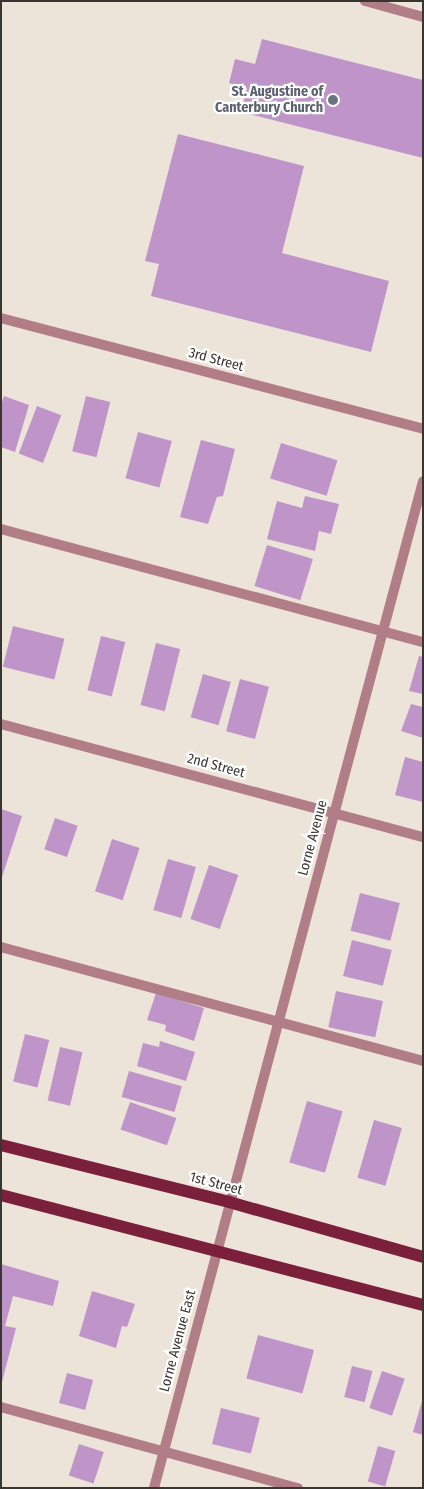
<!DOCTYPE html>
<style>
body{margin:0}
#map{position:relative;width:424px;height:1489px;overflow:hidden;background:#ede4d9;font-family:"Fira Sans Condensed",sans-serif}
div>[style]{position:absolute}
.building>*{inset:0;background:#bf95c9;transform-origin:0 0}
.service>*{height:10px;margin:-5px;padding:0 5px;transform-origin:5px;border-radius:5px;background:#b17d86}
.minor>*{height:10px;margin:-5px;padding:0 5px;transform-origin:5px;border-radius:5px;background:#b17d86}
.primary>*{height:12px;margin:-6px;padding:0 6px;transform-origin:6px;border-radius:6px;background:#7b203b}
.dots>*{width:14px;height:14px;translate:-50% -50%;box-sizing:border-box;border:2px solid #fff;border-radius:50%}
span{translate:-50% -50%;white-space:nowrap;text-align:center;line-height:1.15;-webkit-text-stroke:4.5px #fff;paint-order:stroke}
.worship-label{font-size:14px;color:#5b616d;font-weight:700}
.right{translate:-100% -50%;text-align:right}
.street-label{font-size:14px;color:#393531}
.frame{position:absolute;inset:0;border:2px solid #393531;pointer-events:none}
</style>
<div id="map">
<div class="building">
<div style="clip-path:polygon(262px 39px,423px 80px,423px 158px,241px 112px,247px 88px,229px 83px,235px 59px,255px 64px)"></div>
<div style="clip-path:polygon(178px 134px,304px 166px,282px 253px,389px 281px,371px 352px,151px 296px,159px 264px,145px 261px)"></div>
<div style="clip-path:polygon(4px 396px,29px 405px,15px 452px,1px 447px,1px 405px)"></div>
<div style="left:86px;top:396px;width:25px;height:57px;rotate:14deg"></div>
<div style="left:37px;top:406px;width:26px;height:51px;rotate:21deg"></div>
<div style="left:138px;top:432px;width:35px;height:48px;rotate:15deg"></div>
<div style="clip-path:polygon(201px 440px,235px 449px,223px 496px,217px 497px,208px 524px,180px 517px)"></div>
<div style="left:281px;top:443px;width:59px;height:37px;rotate:17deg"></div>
<div style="clip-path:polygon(305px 496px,339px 504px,331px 534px,319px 531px,315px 551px,267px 539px,277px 501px,302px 508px)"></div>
<div style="left:267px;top:545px;width:48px;height:43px;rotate:17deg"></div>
<div style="left:13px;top:626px;width:53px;height:42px;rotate:14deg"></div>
<div style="left:101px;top:636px;width:25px;height:56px;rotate:14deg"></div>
<div style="left:156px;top:643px;width:25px;height:64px;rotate:14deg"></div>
<div style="clip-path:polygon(419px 656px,423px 657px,423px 694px,409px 691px)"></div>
<div style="left:203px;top:674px;width:29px;height:45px;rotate:16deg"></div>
<div style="left:240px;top:679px;width:30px;height:54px;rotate:15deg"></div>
<div style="clip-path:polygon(411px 704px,423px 707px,423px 738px,401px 731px)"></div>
<div style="clip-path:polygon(405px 757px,423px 762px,423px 802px,395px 795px)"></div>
<div style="clip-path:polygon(1px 809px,22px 816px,2px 877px,1px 877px)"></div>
<div style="left:55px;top:818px;width:24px;height:33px;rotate:19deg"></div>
<div style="left:112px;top:839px;width:29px;height:55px;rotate:18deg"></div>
<div style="left:168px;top:859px;width:29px;height:53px;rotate:16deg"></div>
<div style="left:209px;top:865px;width:31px;height:57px;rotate:19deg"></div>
<div style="left:360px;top:893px;width:41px;height:39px;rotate:14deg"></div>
<div style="left:352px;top:940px;width:41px;height:37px;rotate:14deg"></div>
<div style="left:336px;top:991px;width:48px;height:37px;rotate:12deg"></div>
<div style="clip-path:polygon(156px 993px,204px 1008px,194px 1041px,165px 1031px,166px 1025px,147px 1020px)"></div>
<div style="left:25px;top:1034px;width:25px;height:49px;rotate:14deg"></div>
<div style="clip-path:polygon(160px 1041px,195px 1052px,186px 1081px,137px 1066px,143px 1043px,159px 1047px)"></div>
<div style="left:60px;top:1047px;width:23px;height:55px;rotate:13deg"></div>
<div style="left:129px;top:1071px;width:55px;height:27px;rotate:16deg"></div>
<div style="left:307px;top:1101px;width:37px;height:64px;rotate:16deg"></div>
<div style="left:130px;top:1102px;width:49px;height:29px;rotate:19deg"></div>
<div style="left:374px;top:1120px;width:29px;height:60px;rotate:16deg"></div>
<div style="clip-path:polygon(1px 1264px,59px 1281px,53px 1306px,13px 1296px,5px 1326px,16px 1328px,2px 1382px)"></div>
<div style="clip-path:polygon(92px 1291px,135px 1304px,127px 1327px,122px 1326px,116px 1348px,79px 1336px)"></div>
<div style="left:258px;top:1335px;width:58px;height:45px;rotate:15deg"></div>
<div style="left:352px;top:1366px;width:21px;height:32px;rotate:14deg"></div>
<div style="left:382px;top:1371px;width:24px;height:39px;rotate:19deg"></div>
<div style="left:67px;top:1373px;width:27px;height:31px;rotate:15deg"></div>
<div style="clip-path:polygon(422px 1401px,423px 1401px,423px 1435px,413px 1432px)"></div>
<div style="left:221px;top:1408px;width:40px;height:37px;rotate:14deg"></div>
<div style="left:79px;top:1444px;width:26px;height:33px;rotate:18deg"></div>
<div style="left:378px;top:1446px;width:18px;height:37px;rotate:16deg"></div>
</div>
<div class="service">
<div style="left:1px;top:529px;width:437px;rotate:15deg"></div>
<div style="left:1px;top:947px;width:437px;rotate:15.1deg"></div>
<div style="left:1px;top:1407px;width:308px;rotate:15.3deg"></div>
</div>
<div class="minor">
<div style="left:365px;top:1px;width:60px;rotate:15.4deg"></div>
<div style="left:1px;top:318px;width:436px;rotate:14.7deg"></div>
<div style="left:1px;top:724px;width:437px;rotate:15deg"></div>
<div style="left:154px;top:1488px;width:1042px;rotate:-75.04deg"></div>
</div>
<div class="primary">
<div style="left:1px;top:1145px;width:235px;rotate:14deg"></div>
<div style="left:229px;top:1202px;width:202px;rotate:15.8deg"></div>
<div style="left:1px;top:1195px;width:436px;rotate:14.6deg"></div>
</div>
<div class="dots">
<div style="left:333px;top:100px;background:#6b7280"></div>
</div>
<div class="worship-label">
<span class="right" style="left:323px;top:100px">St. Augustine of<br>Canterbury Church</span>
</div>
<div class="street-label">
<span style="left:216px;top:360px;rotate:15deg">3rd Street</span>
<span style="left:216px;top:766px;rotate:15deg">2nd Street</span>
<span style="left:313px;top:838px;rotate:-75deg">Lorne Avenue</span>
<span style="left:216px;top:1184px;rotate:15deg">1st Street</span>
<span style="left:178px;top:1341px;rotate:-75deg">Lorne Avenue East</span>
</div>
<div class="frame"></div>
</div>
